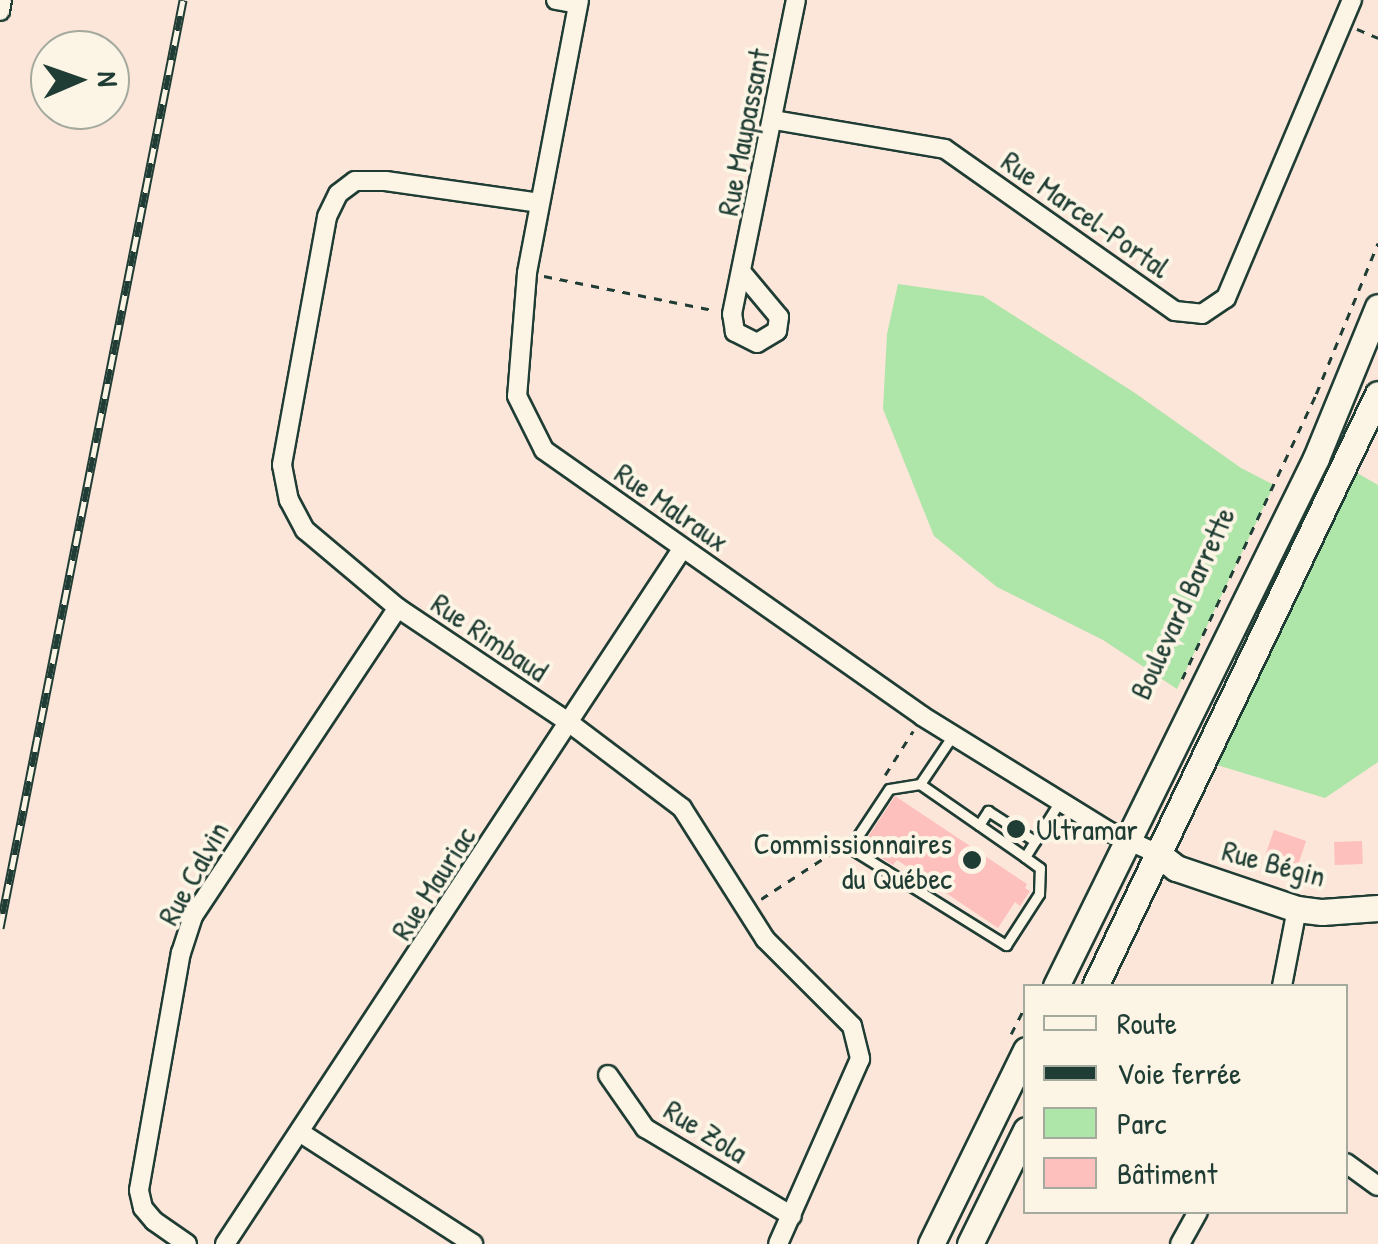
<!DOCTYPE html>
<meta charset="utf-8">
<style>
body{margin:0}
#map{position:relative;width:1378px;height:1244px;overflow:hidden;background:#fce5d9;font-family:"Patrick Hand",sans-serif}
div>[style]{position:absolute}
.green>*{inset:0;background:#aee5a8}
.building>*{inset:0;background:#fdc0bc;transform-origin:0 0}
.path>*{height:2.5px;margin-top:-1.25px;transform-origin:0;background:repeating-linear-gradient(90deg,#1f3d34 0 8px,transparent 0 16px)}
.roads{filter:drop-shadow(2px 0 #1f3d34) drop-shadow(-2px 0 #1f3d34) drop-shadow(0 2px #1f3d34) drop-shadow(0 -2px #1f3d34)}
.lane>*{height:9px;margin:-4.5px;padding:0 4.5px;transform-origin:4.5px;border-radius:4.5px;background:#fcf5e5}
.street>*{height:18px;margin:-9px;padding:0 9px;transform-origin:9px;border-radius:9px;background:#fcf5e5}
.secondary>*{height:25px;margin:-12.5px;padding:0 12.5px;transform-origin:12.5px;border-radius:12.5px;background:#fcf5e5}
.rail>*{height:9px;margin-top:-4.5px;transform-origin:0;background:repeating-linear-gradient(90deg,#fcf5e5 0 15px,#1f3d34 0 30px);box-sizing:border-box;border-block:2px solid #1f3d34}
.dots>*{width:28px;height:28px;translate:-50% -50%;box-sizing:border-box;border:5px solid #fcf5e5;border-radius:50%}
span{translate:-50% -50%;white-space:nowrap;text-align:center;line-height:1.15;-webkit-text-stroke:8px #fcf5e5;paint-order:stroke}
.street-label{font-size:30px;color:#1f3d34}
.poi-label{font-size:30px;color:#1f3d34}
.left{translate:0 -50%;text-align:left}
.right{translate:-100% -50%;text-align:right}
.legend{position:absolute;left:1023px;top:984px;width:325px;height:230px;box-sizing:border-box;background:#fcf5e5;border:2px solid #a4ab9e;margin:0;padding:12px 18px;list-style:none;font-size:30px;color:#1f3d34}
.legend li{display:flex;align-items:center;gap:20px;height:50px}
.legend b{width:50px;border:2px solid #a4ab9e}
.north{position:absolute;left:30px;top:30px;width:100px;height:100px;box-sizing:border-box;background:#fcf5e5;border:2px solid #a4ab9e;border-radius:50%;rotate:88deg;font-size:28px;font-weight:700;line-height:40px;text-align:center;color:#1f3d34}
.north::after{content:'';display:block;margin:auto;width:35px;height:45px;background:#1f3d34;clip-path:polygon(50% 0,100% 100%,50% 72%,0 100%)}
</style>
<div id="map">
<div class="green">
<div style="clip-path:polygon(898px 284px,983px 296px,1135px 393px,1241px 468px,1274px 485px,1177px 689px,1103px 640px,997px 587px,934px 536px,883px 409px,887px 334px)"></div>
<div style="clip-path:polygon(1345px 466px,1378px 485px,1378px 762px,1325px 798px,1204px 761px)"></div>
</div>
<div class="building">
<div style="clip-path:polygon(895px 796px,1027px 884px,1025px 888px,1030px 891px,1020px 906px,1015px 902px,998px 928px,897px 860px,893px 865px,862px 846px)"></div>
<div style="left:1274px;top:830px;width:34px;height:28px;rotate:19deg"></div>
<div style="left:1362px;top:841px;width:23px;height:28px;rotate:88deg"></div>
</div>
<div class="path">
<div style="left:1357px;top:29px;width:23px;rotate:23deg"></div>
<div style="left:544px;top:276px;width:171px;rotate:11.4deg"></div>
<div style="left:1182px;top:679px;width:315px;rotate:-64.8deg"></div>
<div style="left:1316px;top:394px;width:163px;rotate:-67.7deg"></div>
<div style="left:885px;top:775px;width:52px;rotate:-57.5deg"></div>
<div style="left:761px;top:899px;width:92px;rotate:-33deg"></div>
<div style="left:1011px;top:1034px;width:34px;rotate:-63deg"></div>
</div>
<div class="roads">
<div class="lane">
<div style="left:953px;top:735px;width:59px;rotate:124deg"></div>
<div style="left:920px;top:784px;width:128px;rotate:34.8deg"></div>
<div style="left:1025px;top:857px;width:66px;rotate:-58deg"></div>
<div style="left:920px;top:784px;width:31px;rotate:171deg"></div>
<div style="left:889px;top:789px;width:71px;rotate:123.5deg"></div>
<div style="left:850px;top:848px;width:184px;rotate:31.9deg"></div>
<div style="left:1006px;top:945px;width:61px;rotate:-57.1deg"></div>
<div style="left:1039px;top:894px;width:26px;rotate:-88deg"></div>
<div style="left:1040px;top:868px;width:19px;rotate:-144deg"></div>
<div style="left:979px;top:825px;width:17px;rotate:-57deg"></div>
<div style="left:988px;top:811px;width:56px;rotate:32.6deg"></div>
</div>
<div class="street">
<div style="left:556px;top:0;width:22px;rotate:10deg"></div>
<div style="left:579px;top:0;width:278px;rotate:100.8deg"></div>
<div style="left:527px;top:273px;width:123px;rotate:94.6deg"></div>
<div style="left:517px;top:396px;width:60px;rotate:63.4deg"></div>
<div style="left:544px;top:450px;width:462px;rotate:35.1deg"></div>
<div style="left:922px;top:716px;width:221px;rotate:31.7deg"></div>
<div style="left:1110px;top:832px;width:53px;rotate:24.6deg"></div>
<div style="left:0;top:11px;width:11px;rotate:-80deg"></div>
<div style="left:774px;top:120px;width:173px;rotate:9.6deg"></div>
<div style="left:945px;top:149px;width:281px;rotate:35.2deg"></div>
<div style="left:1175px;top:311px;width:27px;rotate:6deg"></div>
<div style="left:1202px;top:314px;width:29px;rotate:-34deg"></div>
<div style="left:1226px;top:298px;width:324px;rotate:-67.1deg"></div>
<div style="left:540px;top:203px;width:156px;rotate:-171.9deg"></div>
<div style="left:386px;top:181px;width:31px;rotate:180deg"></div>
<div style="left:355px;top:181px;width:21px;rotate:143deg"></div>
<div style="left:338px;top:194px;width:25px;rotate:116deg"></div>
<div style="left:327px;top:217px;width:252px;rotate:100.3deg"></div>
<div style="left:282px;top:465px;width:36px;rotate:79deg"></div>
<div style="left:289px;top:500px;width:34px;rotate:62deg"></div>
<div style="left:305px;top:530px;width:121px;rotate:40deg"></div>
<div style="left:398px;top:608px;width:208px;rotate:33.8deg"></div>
<div style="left:571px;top:724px;width:139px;rotate:37.1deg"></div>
<div style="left:682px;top:808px;width:155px;rotate:57.6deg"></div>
<div style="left:765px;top:939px;width:123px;rotate:45deg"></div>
<div style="left:852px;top:1026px;width:34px;rotate:76deg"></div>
<div style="left:860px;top:1059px;width:202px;rotate:113.9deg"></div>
<div style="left:743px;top:274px;width:56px;rotate:50.1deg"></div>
<div style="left:779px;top:317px;width:14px;rotate:98deg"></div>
<div style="left:777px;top:331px;width:23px;rotate:149deg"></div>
<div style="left:757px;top:343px;width:25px;rotate:-153deg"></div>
<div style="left:735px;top:332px;width:18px;rotate:-99deg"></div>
<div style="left:732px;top:314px;width:320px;rotate:-78.5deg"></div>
<div style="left:1282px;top:986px;width:78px;rotate:-79deg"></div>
<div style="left:608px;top:1075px;width:65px;rotate:55.1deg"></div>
<div style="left:645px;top:1128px;width:171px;rotate:30.9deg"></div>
<div style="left:301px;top:1133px;width:205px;rotate:32.8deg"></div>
<div style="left:1346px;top:1163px;width:39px;rotate:36deg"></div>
<div style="left:187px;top:1244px;width:40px;rotate:-145.1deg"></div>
<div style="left:154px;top:1221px;width:17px;rotate:-130deg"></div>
<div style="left:143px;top:1208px;width:18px;rotate:-103deg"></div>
<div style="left:139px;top:1190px;width:241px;rotate:-80deg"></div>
<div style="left:181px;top:953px;width:39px;rotate:-72deg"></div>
<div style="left:193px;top:916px;width:370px;rotate:-56.4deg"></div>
<div style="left:225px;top:1244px;width:832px;rotate:-56.67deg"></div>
<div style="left:1180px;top:1244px;width:37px;rotate:-61deg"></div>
</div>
<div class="secondary">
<div style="left:1158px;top:854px;width:23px;rotate:38deg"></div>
<div style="left:1176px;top:868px;width:128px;rotate:18.7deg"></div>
<div style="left:1297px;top:909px;width:25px;rotate:7deg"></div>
<div style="left:1322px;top:912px;width:56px;rotate:-4.1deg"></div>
<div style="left:1056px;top:986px;width:589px;rotate:-63.78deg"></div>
<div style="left:1316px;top:458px;width:163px;rotate:-67.7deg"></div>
<div style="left:1095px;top:986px;width:656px;rotate:-64.45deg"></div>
<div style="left:931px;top:1244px;width:216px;rotate:-63.9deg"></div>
<div style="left:970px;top:1244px;width:127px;rotate:-63.8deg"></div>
</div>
</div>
<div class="rail">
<div style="left:0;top:928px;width:946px;rotate:-78.84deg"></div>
</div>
<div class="dots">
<div style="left:1016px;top:829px;background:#1f3d34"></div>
<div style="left:972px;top:860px;background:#1f3d34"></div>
</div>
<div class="street-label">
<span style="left:743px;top:132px;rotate:-79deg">Rue Maupassant</span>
<span style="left:1086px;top:214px;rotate:35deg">Rue Marcel-Portal</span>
<span style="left:672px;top:507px;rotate:35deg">Rue Malraux</span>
<span style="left:1182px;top:603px;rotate:-65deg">Boulevard Barrette</span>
<span style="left:490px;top:637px;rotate:34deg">Rue Rimbaud</span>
<span style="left:1274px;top:863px;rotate:15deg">Rue Bégin</span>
<span style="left:193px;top:873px;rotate:-61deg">Rue Calvin</span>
<span style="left:433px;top:883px;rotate:-57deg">Rue Mauriac</span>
<span style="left:706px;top:1131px;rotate:32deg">Rue Zola</span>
</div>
<div class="poi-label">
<span class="left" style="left:1036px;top:829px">Ultramar</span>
<span class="right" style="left:952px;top:860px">Commissionnaires<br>du Québec</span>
</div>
<ul class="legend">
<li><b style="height:12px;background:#fcf5e5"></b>Route</li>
<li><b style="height:12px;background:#1f3d34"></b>Voie ferrée</li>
<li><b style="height:28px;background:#aee5a8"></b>Parc</li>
<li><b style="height:28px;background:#fdc0bc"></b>Bâtiment</li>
</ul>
<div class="north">N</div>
</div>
